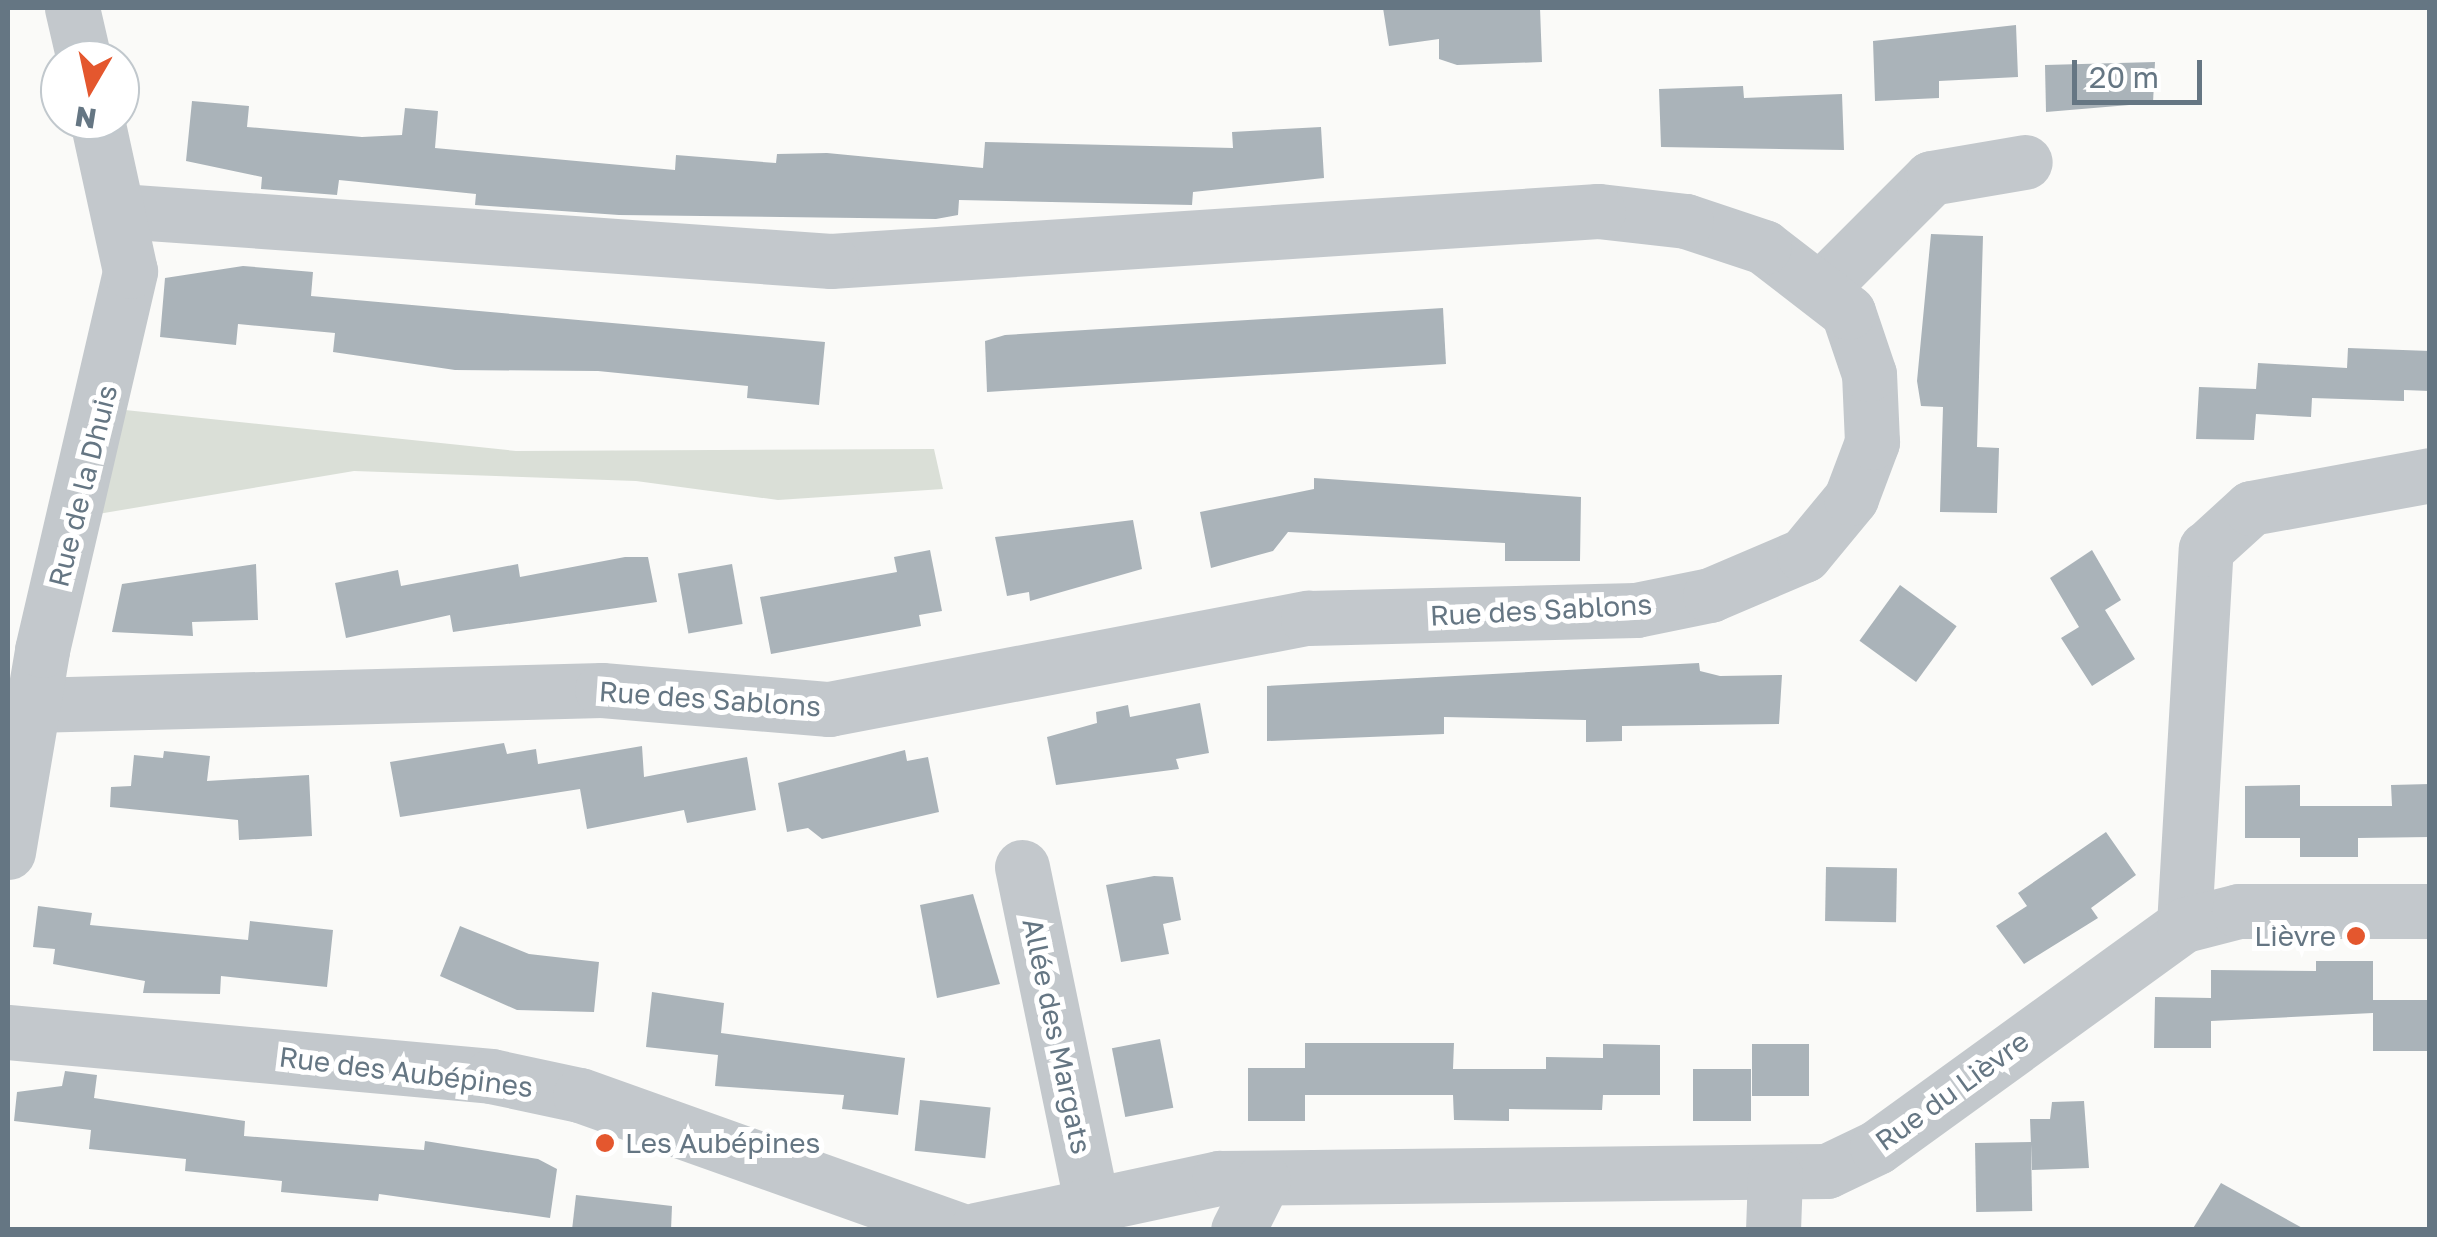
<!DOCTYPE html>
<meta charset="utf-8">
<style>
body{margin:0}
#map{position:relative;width:2437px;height:1237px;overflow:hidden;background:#fafaf8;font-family:"Golos Text",sans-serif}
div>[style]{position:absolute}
.green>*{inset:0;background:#dadfd7}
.building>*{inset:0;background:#aab3b9;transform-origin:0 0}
.minor>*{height:55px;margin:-27.5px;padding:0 27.5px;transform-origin:27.5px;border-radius:27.5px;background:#c3c8cc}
.dots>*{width:28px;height:28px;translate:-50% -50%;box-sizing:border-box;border:5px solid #fff;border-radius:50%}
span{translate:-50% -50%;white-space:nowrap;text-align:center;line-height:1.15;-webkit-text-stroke:10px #fff;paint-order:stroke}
.street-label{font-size:28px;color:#657683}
.poi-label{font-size:28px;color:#657683}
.right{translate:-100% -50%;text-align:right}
.left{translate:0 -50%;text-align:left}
.frame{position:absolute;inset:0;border:10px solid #657683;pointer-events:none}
.north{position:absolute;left:40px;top:40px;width:100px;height:100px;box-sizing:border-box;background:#fff;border:2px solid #c1c8cd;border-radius:50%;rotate:189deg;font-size:28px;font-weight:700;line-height:40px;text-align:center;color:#657683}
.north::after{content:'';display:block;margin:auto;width:35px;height:45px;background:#e4572e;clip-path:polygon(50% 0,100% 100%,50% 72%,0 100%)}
.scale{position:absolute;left:2072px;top:60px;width:130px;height:45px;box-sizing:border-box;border:5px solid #657683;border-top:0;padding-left:12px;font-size:30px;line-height:35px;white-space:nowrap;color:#657683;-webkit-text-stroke:8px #fff;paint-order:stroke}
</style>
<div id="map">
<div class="green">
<div style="clip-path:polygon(125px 410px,516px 451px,934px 449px,943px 489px,778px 500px,636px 481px,354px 471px,98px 514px)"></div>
</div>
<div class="building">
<div style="clip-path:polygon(1383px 8px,1540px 8px,1542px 62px,1457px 65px,1439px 59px,1439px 39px,1389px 46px)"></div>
<div style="clip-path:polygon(2016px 25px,2018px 77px,1939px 81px,1939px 98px,1875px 101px,1873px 41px)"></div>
<div style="clip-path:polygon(2155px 62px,2153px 103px,2046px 112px,2045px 65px)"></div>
<div style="clip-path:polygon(1743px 86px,1744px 98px,1842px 94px,1844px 150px,1661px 147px,1659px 89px)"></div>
<div style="clip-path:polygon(192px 101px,249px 106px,247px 127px,362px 137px,402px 135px,405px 108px,438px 111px,435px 148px,675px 170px,676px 155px,776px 163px,777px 154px,827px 153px,983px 168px,985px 142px,1233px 148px,1232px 132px,1321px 127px,1324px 178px,1193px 192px,1192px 205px,959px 200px,958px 215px,936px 219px,619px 215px,475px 205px,476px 194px,339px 180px,337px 195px,261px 189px,262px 177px,186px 161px)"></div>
<div style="clip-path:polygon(1931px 234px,1983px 236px,1977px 447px,1999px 448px,1997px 513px,1940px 512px,1943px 407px,1921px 406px,1917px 381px)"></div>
<div style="clip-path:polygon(243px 266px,313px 272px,311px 296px,825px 342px,819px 405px,747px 398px,748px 386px,598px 371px,455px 370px,333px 352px,335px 333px,238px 324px,236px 345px,160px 337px,165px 278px)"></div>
<div style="clip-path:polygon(1443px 308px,1446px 364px,987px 392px,985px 341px,1005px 335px)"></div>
<div style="clip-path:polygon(2348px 348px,2430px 351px,2430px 391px,2404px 390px,2404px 401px,2312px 398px,2311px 417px,2256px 414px,2254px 440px,2196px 439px,2199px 387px,2256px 389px,2258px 363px,2347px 368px)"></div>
<div style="clip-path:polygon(1314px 478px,1581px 497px,1580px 561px,1505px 561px,1505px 543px,1288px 532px,1273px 551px,1211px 568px,1200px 512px,1314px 489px)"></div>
<div style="clip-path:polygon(1133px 520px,1142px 569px,1030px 601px,1029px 592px,1007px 596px,995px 537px)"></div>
<div style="clip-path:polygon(930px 550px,942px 611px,919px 615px,921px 626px,771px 654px,760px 597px,897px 572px,894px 557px)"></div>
<div style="clip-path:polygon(2092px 550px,2121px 600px,2105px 610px,2135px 659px,2092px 686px,2061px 638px,2079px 627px,2050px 578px)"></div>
<div style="clip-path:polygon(625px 557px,648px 557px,657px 602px,453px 632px,450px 615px,346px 638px,335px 583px,398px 570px,401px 586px,518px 564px,520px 577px)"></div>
<div style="clip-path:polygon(256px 564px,258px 620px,192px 622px,193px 636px,112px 632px,122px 584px)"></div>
<div style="left:732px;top:564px;width:61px;height:55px;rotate:80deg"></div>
<div style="left:1900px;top:585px;width:70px;height:69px;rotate:36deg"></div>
<div style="clip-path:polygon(1699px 663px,1700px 671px,1720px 676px,1782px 675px,1779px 724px,1622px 726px,1622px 741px,1586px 742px,1586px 720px,1444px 717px,1444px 734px,1267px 741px,1267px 686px)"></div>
<div style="clip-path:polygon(1200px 703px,1209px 753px,1176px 759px,1179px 769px,1056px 785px,1047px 737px,1097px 723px,1096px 712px,1128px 705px,1130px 717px)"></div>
<div style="clip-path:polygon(504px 743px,507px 754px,536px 749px,538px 764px,642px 746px,644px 777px,747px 757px,756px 810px,687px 823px,684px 810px,587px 829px,580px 789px,400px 817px,390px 762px)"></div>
<div style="clip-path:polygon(905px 750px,907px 761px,928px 757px,939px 812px,822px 839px,808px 828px,787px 832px,778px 783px)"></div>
<div style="clip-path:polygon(164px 751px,210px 756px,207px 781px,309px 775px,312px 836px,239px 840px,238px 820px,110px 807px,111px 787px,131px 786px,134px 755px,163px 758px)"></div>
<div style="clip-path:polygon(2430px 784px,2430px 837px,2358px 838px,2358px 857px,2300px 857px,2300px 838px,2245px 838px,2245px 786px,2300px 785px,2300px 806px,2392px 806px,2391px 785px)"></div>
<div style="clip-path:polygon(2106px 832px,2136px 875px,2091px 908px,2098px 918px,2024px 964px,1996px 926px,2027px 906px,2018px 893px)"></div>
<div style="left:1826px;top:867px;width:71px;height:54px;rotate:1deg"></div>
<div style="clip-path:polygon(1154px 876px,1173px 877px,1181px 920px,1163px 924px,1169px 954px,1121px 962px,1106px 885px)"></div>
<div style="clip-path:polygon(973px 894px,1000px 984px,937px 998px,920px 905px)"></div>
<div style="clip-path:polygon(38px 906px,92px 913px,90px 925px,248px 940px,250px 921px,333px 930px,327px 987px,221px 976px,220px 994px,143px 993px,145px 981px,53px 964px,55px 949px,33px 947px)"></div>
<div style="clip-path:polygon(460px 926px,529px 954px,599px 962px,594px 1012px,517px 1010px,440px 976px)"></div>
<div style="clip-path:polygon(2316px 961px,2373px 961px,2373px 1013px,2211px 1021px,2211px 1048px,2154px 1048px,2155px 997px,2211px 998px,2211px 970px,2316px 971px)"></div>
<div style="clip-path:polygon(652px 992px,724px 1003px,721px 1033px,905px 1058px,898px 1115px,842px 1109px,844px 1095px,715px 1086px,718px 1055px,646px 1047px)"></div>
<div style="left:2373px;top:1000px;width:57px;height:51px"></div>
<div style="left:1160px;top:1039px;width:70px;height:49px;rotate:79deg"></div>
<div style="clip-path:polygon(1305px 1043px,1454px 1043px,1453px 1069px,1546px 1069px,1546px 1057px,1603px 1058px,1603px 1044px,1660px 1045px,1660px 1095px,1603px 1095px,1602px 1110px,1509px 1109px,1509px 1121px,1454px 1120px,1453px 1095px,1305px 1095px,1305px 1121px,1248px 1121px,1248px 1068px,1305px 1068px)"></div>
<div style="left:1752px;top:1044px;width:57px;height:52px"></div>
<div style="left:1751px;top:1069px;width:52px;height:58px;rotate:90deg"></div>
<div style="clip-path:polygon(65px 1071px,97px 1075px,94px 1098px,245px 1121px,244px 1136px,424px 1150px,425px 1141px,538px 1159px,557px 1169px,550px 1218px,379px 1194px,378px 1201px,281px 1192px,282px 1181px,185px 1171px,186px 1159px,89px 1149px,91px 1130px,14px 1121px,17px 1092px,62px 1086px)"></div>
<div style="left:920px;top:1100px;width:71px;height:51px;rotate:6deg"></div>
<div style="clip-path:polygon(2084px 1101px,2089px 1168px,2032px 1170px,2030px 1119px,2050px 1119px,2052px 1102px)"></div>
<div style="left:2031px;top:1142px;width:69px;height:56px;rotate:89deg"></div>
<div style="clip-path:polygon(2221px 1183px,2306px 1230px,2192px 1230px)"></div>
<div style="clip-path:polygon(576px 1195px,672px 1206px,671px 1230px,572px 1230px)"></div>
</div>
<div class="minor">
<div style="left:72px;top:8px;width:53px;rotate:77deg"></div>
<div style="left:1824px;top:285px;width:151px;rotate:-45deg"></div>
<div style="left:1931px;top:178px;width:95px;rotate:-9.7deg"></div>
<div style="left:31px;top:705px;width:571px;rotate:-1.5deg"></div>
<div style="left:602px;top:690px;width:228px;rotate:4.8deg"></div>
<div style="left:829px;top:709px;width:488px;rotate:-10.8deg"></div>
<div style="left:1308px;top:618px;width:328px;rotate:-1.4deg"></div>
<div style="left:1636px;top:610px;width:76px;rotate:-11.5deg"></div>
<div style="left:1710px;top:595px;width:102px;rotate:-23.1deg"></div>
<div style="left:1804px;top:555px;width:74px;rotate:-50.5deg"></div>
<div style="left:1851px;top:498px;width:60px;rotate:-69.4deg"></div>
<div style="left:1872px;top:442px;width:68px;rotate:-92.5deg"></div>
<div style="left:1869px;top:374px;width:65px;rotate:-108.7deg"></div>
<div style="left:1848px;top:312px;width:106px;rotate:-142.3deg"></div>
<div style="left:1764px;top:247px;width:82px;rotate:-161.6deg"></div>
<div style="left:1686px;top:221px;width:89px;rotate:-173.5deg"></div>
<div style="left:1598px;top:211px;width:769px;rotate:176.27deg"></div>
<div style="left:831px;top:261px;width:713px;rotate:-175.98deg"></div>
<div style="left:8px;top:852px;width:205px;rotate:-80.4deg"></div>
<div style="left:42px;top:650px;width:389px;rotate:-76.9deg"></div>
<div style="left:130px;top:271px;width:155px;rotate:-102.3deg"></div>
<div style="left:1022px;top:867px;width:345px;rotate:78.3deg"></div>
<div style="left:2184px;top:925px;width:377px;rotate:-86.7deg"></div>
<div style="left:2206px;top:549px;width:61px;rotate:-42.3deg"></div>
<div style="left:2251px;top:508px;width:182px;rotate:-10.4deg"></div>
<div style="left:8px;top:1032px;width:485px;rotate:5.2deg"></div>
<div style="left:491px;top:1076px;width:91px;rotate:12.1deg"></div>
<div style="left:580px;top:1095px;width:403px;rotate:19.6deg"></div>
<div style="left:976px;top:1230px;width:249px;rotate:-12.1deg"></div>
<div style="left:1219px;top:1178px;width:608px;rotate:-0.66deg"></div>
<div style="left:1827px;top:1171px;width:55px;rotate:-25.6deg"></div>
<div style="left:1877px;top:1147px;width:379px;rotate:-35.9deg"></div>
<div style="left:2184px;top:925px;width:57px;rotate:-14.3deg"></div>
<div style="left:2239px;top:911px;width:191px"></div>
<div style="left:1238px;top:1230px;width:56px;rotate:-63.4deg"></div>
<div style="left:1773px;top:1230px;width:55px;rotate:-87.9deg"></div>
</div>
<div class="dots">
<div style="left:2356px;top:936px;background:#e4572e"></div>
<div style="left:605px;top:1143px;background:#e4572e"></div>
</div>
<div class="street-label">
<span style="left:83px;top:486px;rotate:-76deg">Rue de la Dhuis</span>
<span style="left:1541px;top:610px;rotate:-3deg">Rue des Sablons</span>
<span style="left:710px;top:699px;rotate:4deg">Rue des Sablons</span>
<span style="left:1057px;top:1036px;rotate:78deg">Allée des Margats</span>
<span style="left:406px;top:1072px;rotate:7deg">Rue des Aubépines</span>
<span style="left:1952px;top:1091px;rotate:-36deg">Rue du Lièvre</span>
</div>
<div class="poi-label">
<span class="right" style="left:2336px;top:936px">Lièvre</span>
<span class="left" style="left:625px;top:1143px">Les Aubépines</span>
</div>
<div class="frame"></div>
<div class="north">N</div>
<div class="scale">20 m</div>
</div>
